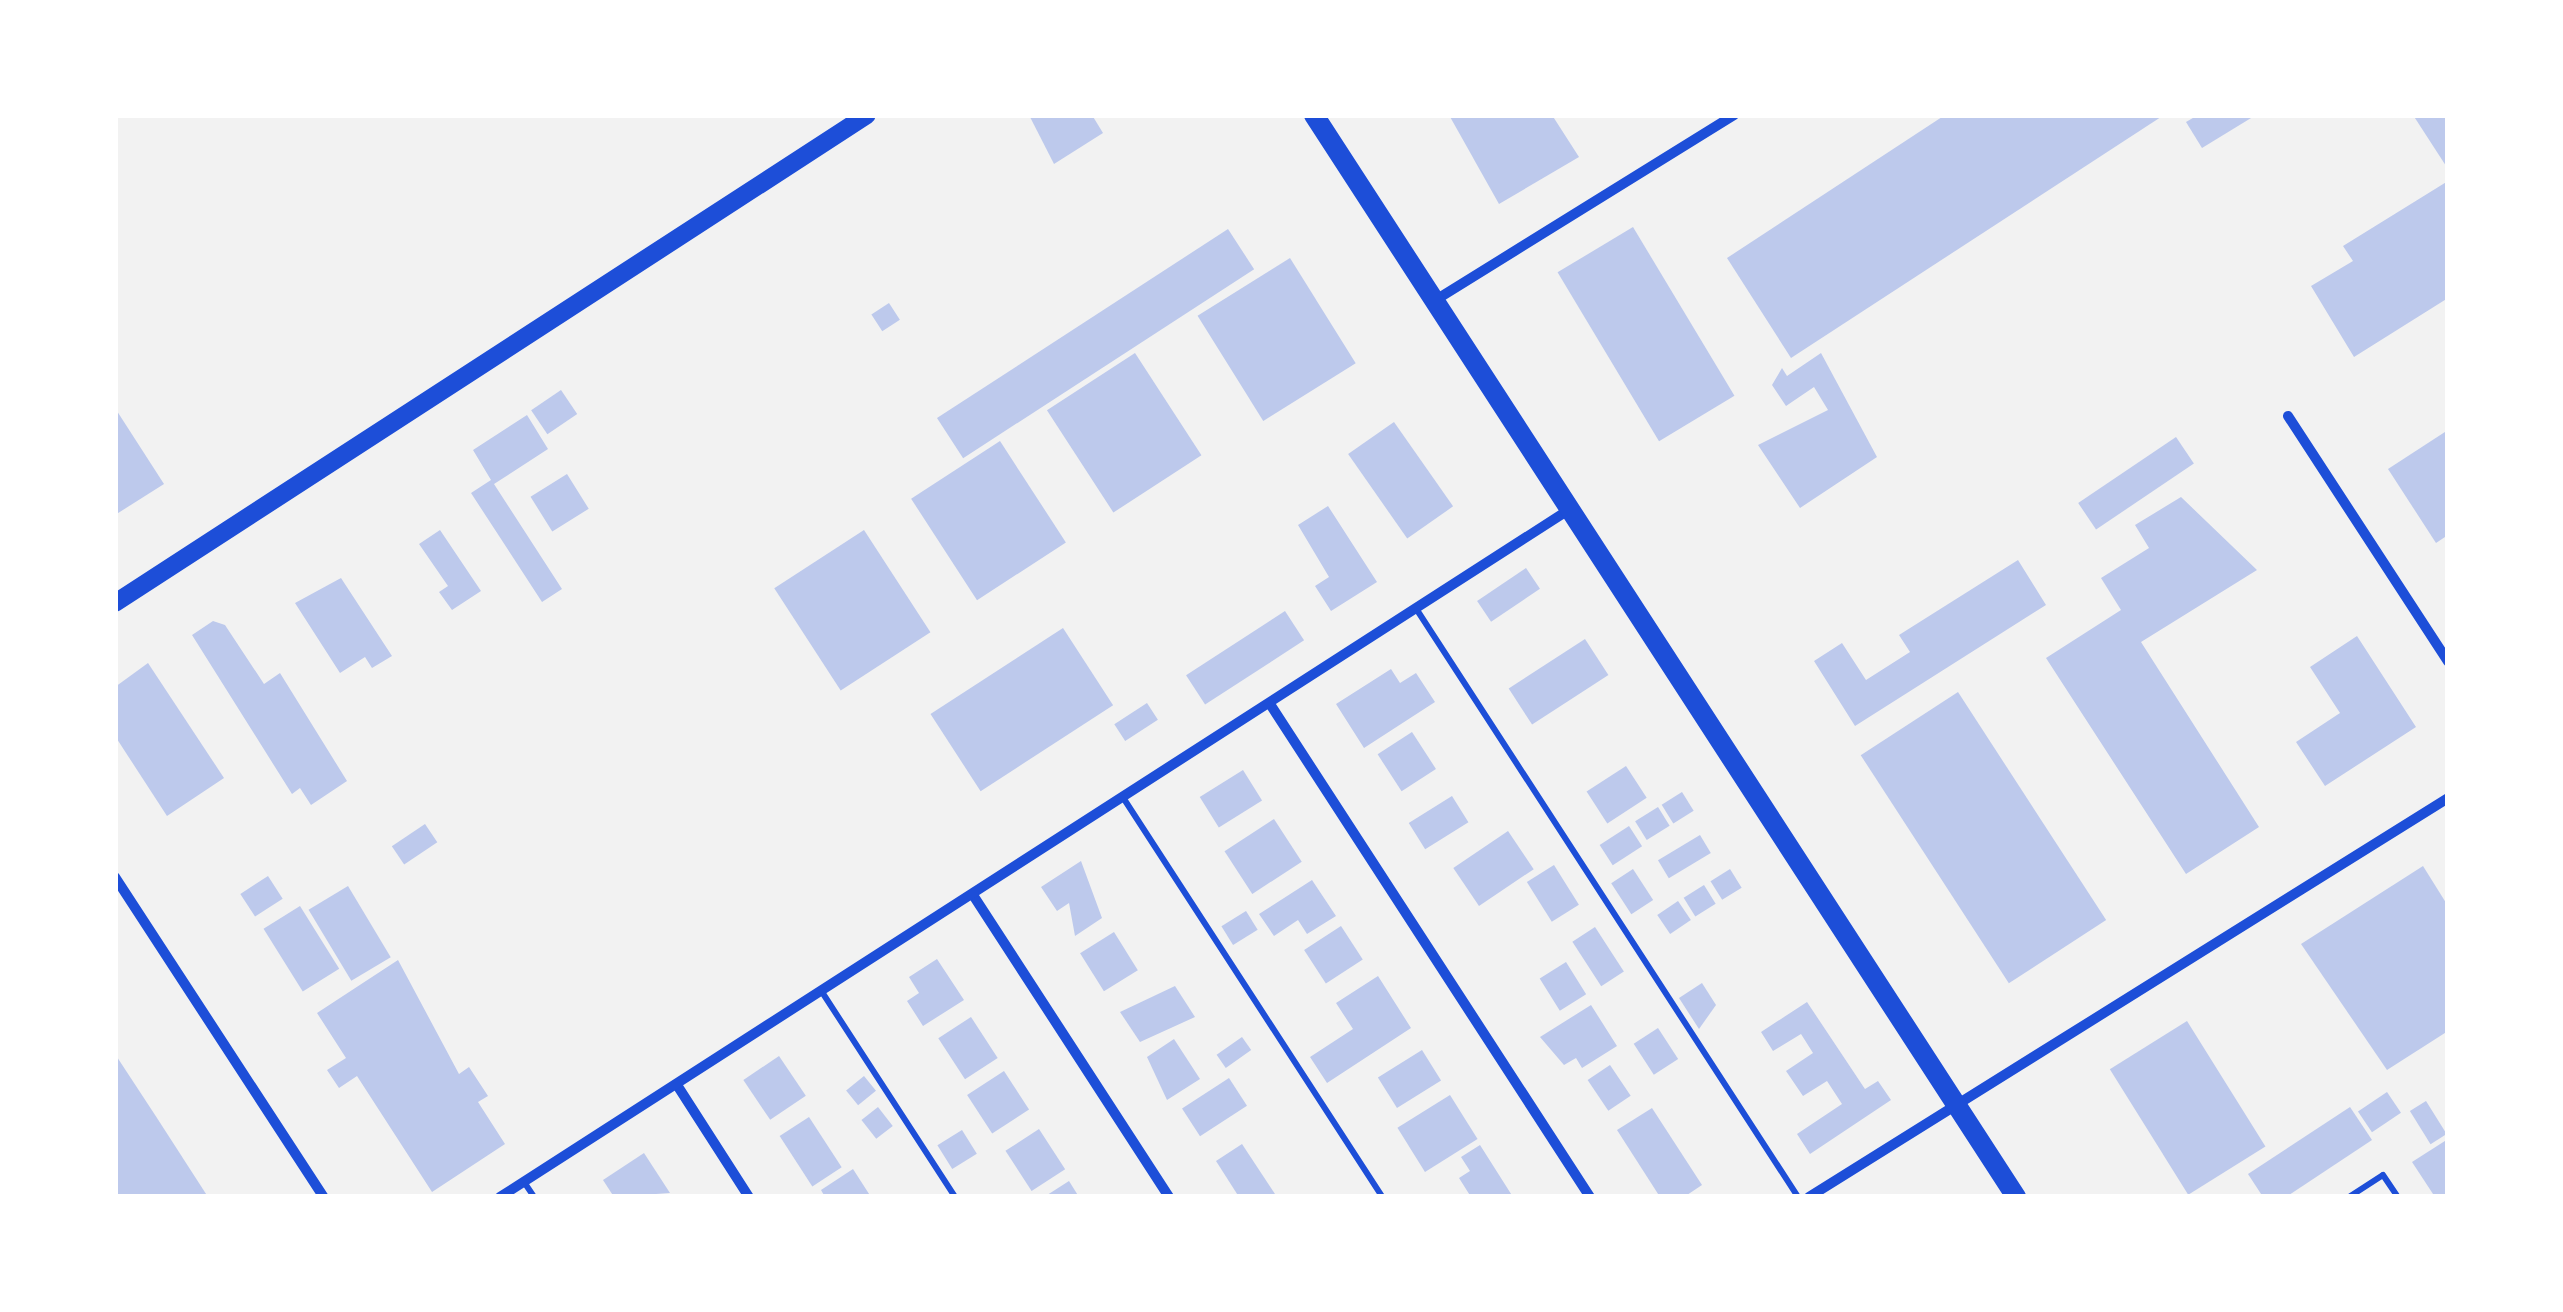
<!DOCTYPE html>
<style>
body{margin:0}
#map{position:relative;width:2563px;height:1312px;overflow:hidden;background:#f2f2f2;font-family:Manrope,sans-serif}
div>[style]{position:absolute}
.building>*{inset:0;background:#bdc9ec;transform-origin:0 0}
.service>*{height:6px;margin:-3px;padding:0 3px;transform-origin:3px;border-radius:3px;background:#1d4ed8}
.minor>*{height:10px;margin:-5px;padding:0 5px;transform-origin:5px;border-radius:5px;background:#1d4ed8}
.secondary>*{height:18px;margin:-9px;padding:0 9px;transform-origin:9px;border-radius:9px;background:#1d4ed8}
.primary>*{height:20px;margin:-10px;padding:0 10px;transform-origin:10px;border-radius:10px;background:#1d4ed8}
span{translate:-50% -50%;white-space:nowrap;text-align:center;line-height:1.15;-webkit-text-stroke:8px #fff;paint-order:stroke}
.frame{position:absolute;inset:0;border:118px solid #fff;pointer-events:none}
</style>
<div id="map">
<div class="building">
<div style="clip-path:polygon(1029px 115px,1092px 115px,1103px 133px,1054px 164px)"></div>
<div style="clip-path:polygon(1449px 115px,1552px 115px,1579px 157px,1499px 204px)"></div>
<div style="clip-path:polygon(1945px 115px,2164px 115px,1791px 358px,1727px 258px)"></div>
<div style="clip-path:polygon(2198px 115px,2256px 115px,2202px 148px,2186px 122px)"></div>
<div style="clip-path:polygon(2413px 115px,2448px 115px,2448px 169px)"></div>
<div style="clip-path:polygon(2448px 181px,2448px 298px,2354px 357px,2311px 286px,2353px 261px,2343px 246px)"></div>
<div style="left:1633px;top:227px;width:197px;height:88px;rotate:59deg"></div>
<div style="left:1228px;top:229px;width:48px;height:347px;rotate:57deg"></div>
<div style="left:1290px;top:258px;width:124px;height:109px;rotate:58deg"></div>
<div style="left:889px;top:303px;width:20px;height:21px;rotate:57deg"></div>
<div style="left:1135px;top:353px;width:122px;height:105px;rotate:57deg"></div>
<div style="clip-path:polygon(1821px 353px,1877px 457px,1800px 508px,1758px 445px,1828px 410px,1814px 387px,1786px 406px,1772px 385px,1782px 368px,1787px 376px)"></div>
<div style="left:561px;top:390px;width:29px;height:36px;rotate:56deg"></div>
<div style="clip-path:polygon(115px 408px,164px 484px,115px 515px)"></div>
<div style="clip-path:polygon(527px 415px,548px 449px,494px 484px,562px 589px,542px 602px,471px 493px,491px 480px,473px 450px)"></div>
<div style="left:1394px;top:422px;width:103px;height:56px;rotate:55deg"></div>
<div style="clip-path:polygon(2448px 430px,2448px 535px,2436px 543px,2388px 469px)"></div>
<div style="left:2176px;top:437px;width:32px;height:118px;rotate:56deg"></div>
<div style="left:1000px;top:441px;width:121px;height:106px;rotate:57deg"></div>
<div style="left:567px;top:474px;width:41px;height:43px;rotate:58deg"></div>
<div style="clip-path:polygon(2181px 497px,2257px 570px,2141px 642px,2259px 827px,2186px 874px,2046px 658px,2121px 610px,2101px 578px,2149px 548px,2135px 525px)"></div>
<div style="clip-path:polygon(1328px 506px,1377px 582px,1331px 611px,1315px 586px,1329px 577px,1298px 525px)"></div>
<div style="clip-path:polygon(440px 530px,481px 591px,452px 610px,439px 592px,448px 586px,419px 544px)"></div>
<div style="left:864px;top:530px;width:122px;height:107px;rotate:57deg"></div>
<div style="clip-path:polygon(2018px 560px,2046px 605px,1855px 726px,1814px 661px,1842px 643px,1866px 680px,1910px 652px,1899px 635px)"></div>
<div style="left:1526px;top:568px;width:25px;height:59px;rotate:56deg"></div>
<div style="clip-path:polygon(341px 578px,392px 656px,372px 668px,365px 657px,340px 673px,295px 603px)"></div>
<div style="left:1285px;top:611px;width:35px;height:118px;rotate:57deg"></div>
<div style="clip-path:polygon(213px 621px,225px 625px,264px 684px,280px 673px,347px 781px,311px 805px,300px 788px,292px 794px,192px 635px)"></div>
<div style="left:1063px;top:628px;width:92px;height:158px;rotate:57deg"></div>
<div style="clip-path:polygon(2357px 636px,2416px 727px,2325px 786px,2296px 742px,2340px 713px,2310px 667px)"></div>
<div style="left:1585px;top:639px;width:43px;height:91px;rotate:57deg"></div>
<div style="clip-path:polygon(148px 663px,224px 778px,167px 816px,115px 736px,115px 687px)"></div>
<div style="clip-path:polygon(1391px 669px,1400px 683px,1416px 673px,1435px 702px,1364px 748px,1336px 704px)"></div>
<div style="left:1958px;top:692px;width:272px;height:116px;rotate:57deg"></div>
<div style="left:1147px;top:703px;width:20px;height:39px;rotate:57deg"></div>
<div style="left:1412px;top:732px;width:44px;height:41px;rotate:57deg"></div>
<div style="left:1626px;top:766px;width:38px;height:47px;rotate:57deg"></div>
<div style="left:1243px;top:770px;width:36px;height:51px;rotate:58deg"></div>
<div style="left:1682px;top:792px;width:22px;height:24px;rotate:58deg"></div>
<div style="left:1452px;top:796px;width:31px;height:51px;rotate:58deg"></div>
<div style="left:1658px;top:807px;width:22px;height:27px;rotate:58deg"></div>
<div style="left:1274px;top:819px;width:51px;height:59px;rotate:57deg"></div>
<div style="left:425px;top:824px;width:22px;height:40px;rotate:56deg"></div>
<div style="left:1629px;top:826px;width:24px;height:35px;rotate:57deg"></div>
<div style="left:1508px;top:831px;width:46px;height:66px;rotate:56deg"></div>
<div style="left:1700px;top:835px;width:21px;height:49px;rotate:59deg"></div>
<div style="clip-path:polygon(1081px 861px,1102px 918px,1075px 936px,1069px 903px,1057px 911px,1041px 887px)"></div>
<div style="left:1554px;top:865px;width:47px;height:32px;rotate:58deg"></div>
<div style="clip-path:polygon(2423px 866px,2448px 906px,2448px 1031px,2387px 1070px,2301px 944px)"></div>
<div style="left:1633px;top:869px;width:37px;height:26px;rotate:57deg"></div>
<div style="left:1730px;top:869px;width:22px;height:23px;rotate:58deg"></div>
<div style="left:268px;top:876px;width:27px;height:33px;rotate:57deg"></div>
<div style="clip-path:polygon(1312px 880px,1336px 916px,1307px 934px,1298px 920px,1274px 936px,1259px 914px)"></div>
<div style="left:1704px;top:885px;width:22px;height:24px;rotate:58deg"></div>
<div style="left:348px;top:886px;width:83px;height:46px;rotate:59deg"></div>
<div style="left:1678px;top:901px;width:23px;height:25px;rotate:56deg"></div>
<div style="left:300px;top:906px;width:74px;height:43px;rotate:58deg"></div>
<div style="left:1246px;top:911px;width:22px;height:29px;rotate:58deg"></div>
<div style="left:1341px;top:926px;width:40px;height:44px;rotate:57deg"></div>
<div style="left:1595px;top:927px;width:53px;height:27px;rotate:57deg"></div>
<div style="left:1114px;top:932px;width:45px;height:40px;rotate:58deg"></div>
<div style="clip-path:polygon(937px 959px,964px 1000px,923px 1026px,907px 1001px,919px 993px,909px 977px)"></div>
<div style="clip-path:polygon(398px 960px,459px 1074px,469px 1067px,488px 1096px,478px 1102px,505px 1144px,432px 1192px,357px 1076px,339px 1088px,327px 1070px,346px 1058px,317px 1013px)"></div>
<div style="left:1566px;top:962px;width:38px;height:31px;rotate:58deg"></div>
<div style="clip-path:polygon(1378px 976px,1411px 1028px,1327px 1083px,1310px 1057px,1353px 1029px,1336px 1003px)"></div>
<div style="clip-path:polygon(1702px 983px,1716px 1005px,1699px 1029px,1679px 998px)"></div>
<div style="clip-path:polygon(1175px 986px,1195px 1017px,1140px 1042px,1120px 1012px)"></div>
<div style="clip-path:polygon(1807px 1002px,1865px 1089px,1878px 1081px,1891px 1100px,1810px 1154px,1797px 1134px,1842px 1104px,1827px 1081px,1803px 1096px,1786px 1071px,1813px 1053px,1801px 1034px,1773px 1051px,1761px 1032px)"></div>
<div style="clip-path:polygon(1591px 1005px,1617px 1046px,1582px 1068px,1576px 1058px,1564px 1065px,1540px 1037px)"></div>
<div style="left:971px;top:1017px;width:49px;height:39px;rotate:57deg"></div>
<div style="left:2187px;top:1021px;width:148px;height:91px;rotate:58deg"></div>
<div style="left:1658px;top:1028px;width:37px;height:29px;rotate:57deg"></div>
<div style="left:1242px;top:1037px;width:16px;height:31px;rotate:55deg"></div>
<div style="clip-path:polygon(1174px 1039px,1200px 1079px,1167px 1100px,1147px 1057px)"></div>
<div style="left:1422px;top:1050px;width:36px;height:52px;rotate:58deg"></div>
<div style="clip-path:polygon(115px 1054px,157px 1118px,208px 1197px,115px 1197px)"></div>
<div style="left:779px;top:1056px;width:48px;height:43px;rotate:56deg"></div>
<div style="left:1610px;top:1065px;width:37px;height:27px;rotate:56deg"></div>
<div style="left:1004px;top:1071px;width:46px;height:44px;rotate:57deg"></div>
<div style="left:864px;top:1076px;width:19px;height:23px;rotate:51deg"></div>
<div style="left:1229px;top:1078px;width:33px;height:56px;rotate:57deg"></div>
<div style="left:2387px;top:1092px;width:25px;height:35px;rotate:56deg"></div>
<div style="left:1450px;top:1095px;width:52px;height:62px;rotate:58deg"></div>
<div style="left:2426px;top:1101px;width:39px;height:19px;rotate:58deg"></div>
<div style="left:878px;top:1107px;width:24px;height:21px;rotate:52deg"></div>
<div style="clip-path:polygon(2350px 1107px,2372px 1140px,2286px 1197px,2263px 1197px,2248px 1174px)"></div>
<div style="clip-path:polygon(1652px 1108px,1702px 1185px,1684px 1197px,1660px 1197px,1617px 1130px)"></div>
<div style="left:809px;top:1117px;width:60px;height:35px;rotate:57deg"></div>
<div style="left:1039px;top:1129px;width:48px;height:40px;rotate:57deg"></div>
<div style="left:962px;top:1130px;width:28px;height:29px;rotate:58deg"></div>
<div style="clip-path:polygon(2448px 1139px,2448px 1197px,2435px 1197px,2412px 1162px)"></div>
<div style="clip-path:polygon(1242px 1144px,1275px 1194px,1271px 1197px,1239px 1197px,1216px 1161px)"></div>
<div style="clip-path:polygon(1480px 1145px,1513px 1197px,1471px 1197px,1459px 1178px,1470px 1171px,1461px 1157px)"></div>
<div style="clip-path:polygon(644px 1153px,670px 1193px,614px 1197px,603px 1180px)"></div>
<div style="clip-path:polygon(853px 1169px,871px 1197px,825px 1197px,821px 1190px)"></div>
<div style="clip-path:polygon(1069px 1181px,1079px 1197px,1044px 1197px)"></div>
</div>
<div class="service">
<div style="left:1417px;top:610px;width:700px;rotate:57.01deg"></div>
<div style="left:1124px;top:799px;width:474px;rotate:57deg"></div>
<div style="left:822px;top:992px;width:244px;rotate:57deg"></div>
<div style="left:524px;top:1182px;width:18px;rotate:56deg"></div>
<div style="left:2349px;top:1197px;width:40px;rotate:-32.9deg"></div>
<div style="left:2383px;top:1175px;width:27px;rotate:56deg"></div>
</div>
<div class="minor">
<div style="left:1434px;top:301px;width:353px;rotate:-31.8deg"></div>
<div style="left:2288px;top:416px;width:293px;rotate:56.9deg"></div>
<div style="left:1270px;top:704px;width:588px;rotate:57.01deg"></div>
<div style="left:115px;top:877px;width:382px;rotate:56.9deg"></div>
<div style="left:973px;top:895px;width:360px;rotate:57deg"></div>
<div style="left:677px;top:1085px;width:133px;rotate:57.3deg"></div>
<div style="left:500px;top:1197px;width:1272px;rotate:-32.74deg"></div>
<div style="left:1809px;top:1197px;width:753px;rotate:-31.98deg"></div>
</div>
<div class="secondary">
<div style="left:115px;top:603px;width:896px;rotate:-32.98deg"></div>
</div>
<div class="primary">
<div style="left:1314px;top:115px;width:1290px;rotate:57.02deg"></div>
</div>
<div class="frame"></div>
</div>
